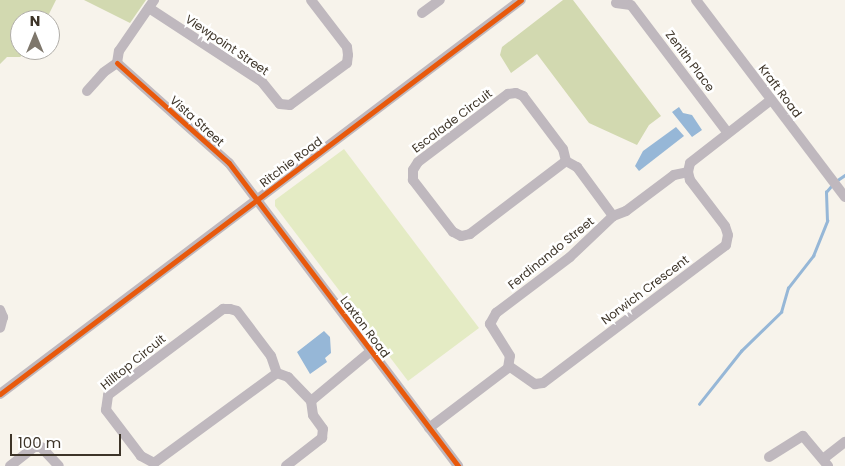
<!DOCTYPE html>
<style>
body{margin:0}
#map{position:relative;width:845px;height:466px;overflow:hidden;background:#f7f3eb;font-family:Poppins,sans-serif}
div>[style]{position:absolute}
.green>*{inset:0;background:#e4ebc4}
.forest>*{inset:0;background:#d2d9b0}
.water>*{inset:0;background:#96b7d7}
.stream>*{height:2.5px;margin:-1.25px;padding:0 1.25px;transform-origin:1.25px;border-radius:1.25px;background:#96b7d7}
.minor>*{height:10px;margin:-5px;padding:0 5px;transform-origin:5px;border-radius:5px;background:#bfb8be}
.cycleway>*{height:5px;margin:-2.5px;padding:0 2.5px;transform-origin:2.5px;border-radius:2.5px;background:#e8590c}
span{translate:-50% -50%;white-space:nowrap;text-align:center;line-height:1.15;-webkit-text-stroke:5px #fff;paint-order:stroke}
.street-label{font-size:12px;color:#3d3428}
.north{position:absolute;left:10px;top:10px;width:50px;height:50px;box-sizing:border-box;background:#fff;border:1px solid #b1aea9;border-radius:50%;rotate:0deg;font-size:14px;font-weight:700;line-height:20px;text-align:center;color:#3d3428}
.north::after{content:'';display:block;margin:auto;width:18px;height:22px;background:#7e776c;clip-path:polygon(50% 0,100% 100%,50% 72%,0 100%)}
.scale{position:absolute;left:10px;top:434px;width:111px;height:22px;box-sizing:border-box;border:2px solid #3d3428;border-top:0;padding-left:6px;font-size:15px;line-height:18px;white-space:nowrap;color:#3d3428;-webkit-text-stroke:4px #fff;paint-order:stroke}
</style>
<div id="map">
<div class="green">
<div style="clip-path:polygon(344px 149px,479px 328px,408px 381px,275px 206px,275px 200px)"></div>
</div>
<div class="forest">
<div style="clip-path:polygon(0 0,56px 0,46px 20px,20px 20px,20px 50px,31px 50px,20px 57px,7px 57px,0 64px)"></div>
<div style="clip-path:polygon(84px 0,146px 0,130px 23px)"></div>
<div style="clip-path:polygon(563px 0,573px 0,661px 116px,649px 125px,637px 145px,589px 123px,537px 54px,511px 73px,500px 55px,502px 47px)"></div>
</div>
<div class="water">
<div style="clip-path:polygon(679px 107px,683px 113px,692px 115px,702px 130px,692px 137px,672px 112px)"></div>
<div style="clip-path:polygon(676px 127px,684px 136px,639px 171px,635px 166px,643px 151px)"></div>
<div style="clip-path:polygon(324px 331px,330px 337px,331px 353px,325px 358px,327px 362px,310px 374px,297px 352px)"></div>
</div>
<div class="stream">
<div style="left:836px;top:181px;width:11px;rotate:-34deg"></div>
<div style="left:699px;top:404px;width:68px;rotate:-51.6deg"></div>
<div style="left:741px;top:351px;width:56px;rotate:-44.3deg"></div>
<div style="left:781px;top:312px;width:25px;rotate:-74deg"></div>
<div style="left:788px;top:288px;width:41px;rotate:-52deg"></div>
<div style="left:813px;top:256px;width:38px;rotate:-68deg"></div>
<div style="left:827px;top:221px;width:29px;rotate:-92deg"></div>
<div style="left:826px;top:192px;width:9px;rotate:-49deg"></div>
</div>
<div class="minor">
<div style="left:696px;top:0;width:247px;rotate:52.9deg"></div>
<div style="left:616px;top:3px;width:15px;rotate:8deg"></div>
<div style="left:631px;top:5px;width:159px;rotate:52.9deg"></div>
<div style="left:149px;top:8px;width:135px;rotate:33.2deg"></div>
<div style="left:262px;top:82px;width:28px;rotate:51deg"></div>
<div style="left:280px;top:104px;width:10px;rotate:6deg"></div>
<div style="left:290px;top:105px;width:71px;rotate:-36.4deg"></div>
<div style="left:347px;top:63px;width:8px;rotate:-83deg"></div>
<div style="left:348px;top:55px;width:8px;rotate:-97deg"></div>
<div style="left:347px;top:47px;width:59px;rotate:-127.5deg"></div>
<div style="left:422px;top:13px;width:22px;rotate:-36deg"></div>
<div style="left:117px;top:63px;width:150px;rotate:41.8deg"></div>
<div style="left:229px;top:163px;width:380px;rotate:52.9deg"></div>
<div style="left:87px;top:91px;width:25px;rotate:-48deg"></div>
<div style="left:104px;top:72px;width:16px;rotate:-35deg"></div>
<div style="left:117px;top:63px;width:12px;rotate:-81deg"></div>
<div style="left:119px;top:51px;width:62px;rotate:-55.5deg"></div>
<div style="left:566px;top:161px;width:121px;rotate:142.8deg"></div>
<div style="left:470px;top:234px;width:9px;rotate:167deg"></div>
<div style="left:461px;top:236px;width:9px;rotate:-153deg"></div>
<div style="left:453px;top:232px;width:66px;rotate:-127.6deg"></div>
<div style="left:413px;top:180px;width:10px;rotate:-90deg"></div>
<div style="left:413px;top:170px;width:9px;rotate:-58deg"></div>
<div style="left:418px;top:162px;width:113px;rotate:-37.1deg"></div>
<div style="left:508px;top:94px;width:8px;rotate:-7deg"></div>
<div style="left:516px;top:93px;width:8px;rotate:23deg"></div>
<div style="left:523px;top:96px;width:66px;rotate:53deg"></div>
<div style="left:563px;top:149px;width:12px;rotate:76deg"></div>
<div style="left:566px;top:161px;width:13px;rotate:29deg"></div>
<div style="left:577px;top:167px;width:61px;rotate:53.7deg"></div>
<div style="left:0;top:310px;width:8px;rotate:67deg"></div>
<div style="left:3px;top:317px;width:11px;rotate:105deg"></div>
<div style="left:509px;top:366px;width:32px;rotate:35deg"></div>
<div style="left:535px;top:384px;width:8px;rotate:-7deg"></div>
<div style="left:543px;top:383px;width:229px;rotate:-37deg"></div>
<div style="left:726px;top:245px;width:10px;rotate:-79deg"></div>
<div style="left:728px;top:235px;width:9px;rotate:-108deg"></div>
<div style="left:725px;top:226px;width:58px;rotate:-127.3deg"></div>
<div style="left:690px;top:180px;width:8px;rotate:-104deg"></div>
<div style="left:277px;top:373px;width:152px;rotate:143.8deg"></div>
<div style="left:154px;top:463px;width:15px;rotate:-152deg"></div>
<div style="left:141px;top:456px;width:58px;rotate:-127.3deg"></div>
<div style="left:106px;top:410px;width:15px;rotate:-82deg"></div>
<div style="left:108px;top:395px;width:144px;rotate:-36.8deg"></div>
<div style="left:223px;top:309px;width:7px"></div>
<div style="left:230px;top:309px;width:7px;rotate:16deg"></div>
<div style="left:237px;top:311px;width:56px;rotate:52.9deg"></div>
<div style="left:271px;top:356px;width:18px;rotate:71deg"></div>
<div style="left:277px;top:373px;width:12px;rotate:20deg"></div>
<div style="left:288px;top:377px;width:33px;rotate:46deg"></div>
<div style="left:0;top:394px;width:653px;rotate:-37.1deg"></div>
<div style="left:429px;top:428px;width:99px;rotate:-37.2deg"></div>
<div style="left:508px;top:368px;width:12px;rotate:-81deg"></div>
<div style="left:510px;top:356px;width:38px;rotate:-122deg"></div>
<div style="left:490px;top:324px;width:13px;rotate:-61deg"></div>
<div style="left:496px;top:313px;width:93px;rotate:-37.1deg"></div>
<div style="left:570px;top:257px;width:59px;rotate:-43.6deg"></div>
<div style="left:613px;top:216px;width:14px;rotate:-21deg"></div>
<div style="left:626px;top:211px;width:60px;rotate:-36.9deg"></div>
<div style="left:674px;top:175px;width:14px;rotate:-12deg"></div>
<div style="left:688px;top:172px;width:9px;rotate:-77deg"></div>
<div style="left:690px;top:163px;width:103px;rotate:-37.9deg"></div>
<div style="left:769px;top:457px;width:40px;rotate:-32deg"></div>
<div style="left:803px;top:436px;width:39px;rotate:50deg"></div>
<div style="left:823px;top:459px;width:28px;rotate:-38deg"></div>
<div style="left:10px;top:466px;width:31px;rotate:-38deg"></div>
<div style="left:34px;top:447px;width:7px"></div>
<div style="left:41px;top:447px;width:26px;rotate:47deg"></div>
<div style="left:286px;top:466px;width:46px;rotate:-37.9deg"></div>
<div style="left:322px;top:438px;width:9px;rotate:-84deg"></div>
<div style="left:323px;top:429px;width:17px;rotate:-126deg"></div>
<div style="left:313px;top:415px;width:14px;rotate:-98deg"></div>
<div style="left:311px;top:401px;width:78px;rotate:-39.8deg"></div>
</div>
<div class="cycleway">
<div style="left:117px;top:63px;width:150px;rotate:41.8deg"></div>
<div style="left:229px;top:163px;width:380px;rotate:52.9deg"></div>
<div style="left:0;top:394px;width:653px;rotate:-37.1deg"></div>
</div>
<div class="street-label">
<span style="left:227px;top:45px;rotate:34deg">Viewpoint Street</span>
<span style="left:690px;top:61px;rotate:53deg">Zenith Place</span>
<span style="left:780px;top:91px;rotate:53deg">Kraft Road</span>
<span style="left:197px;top:121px;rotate:42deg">Vista Street</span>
<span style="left:452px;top:121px;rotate:-37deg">Escalade Circuit</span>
<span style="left:291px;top:162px;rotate:-37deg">Ritchie Road</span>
<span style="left:551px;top:253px;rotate:-39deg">Ferdinando Street</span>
<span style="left:645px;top:290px;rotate:-37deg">Norwich Crescent</span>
<span style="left:365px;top:327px;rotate:53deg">Laxton Road</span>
<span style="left:133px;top:362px;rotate:-39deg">Hilltop Circuit</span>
</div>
<div class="north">N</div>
<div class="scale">100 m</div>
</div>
